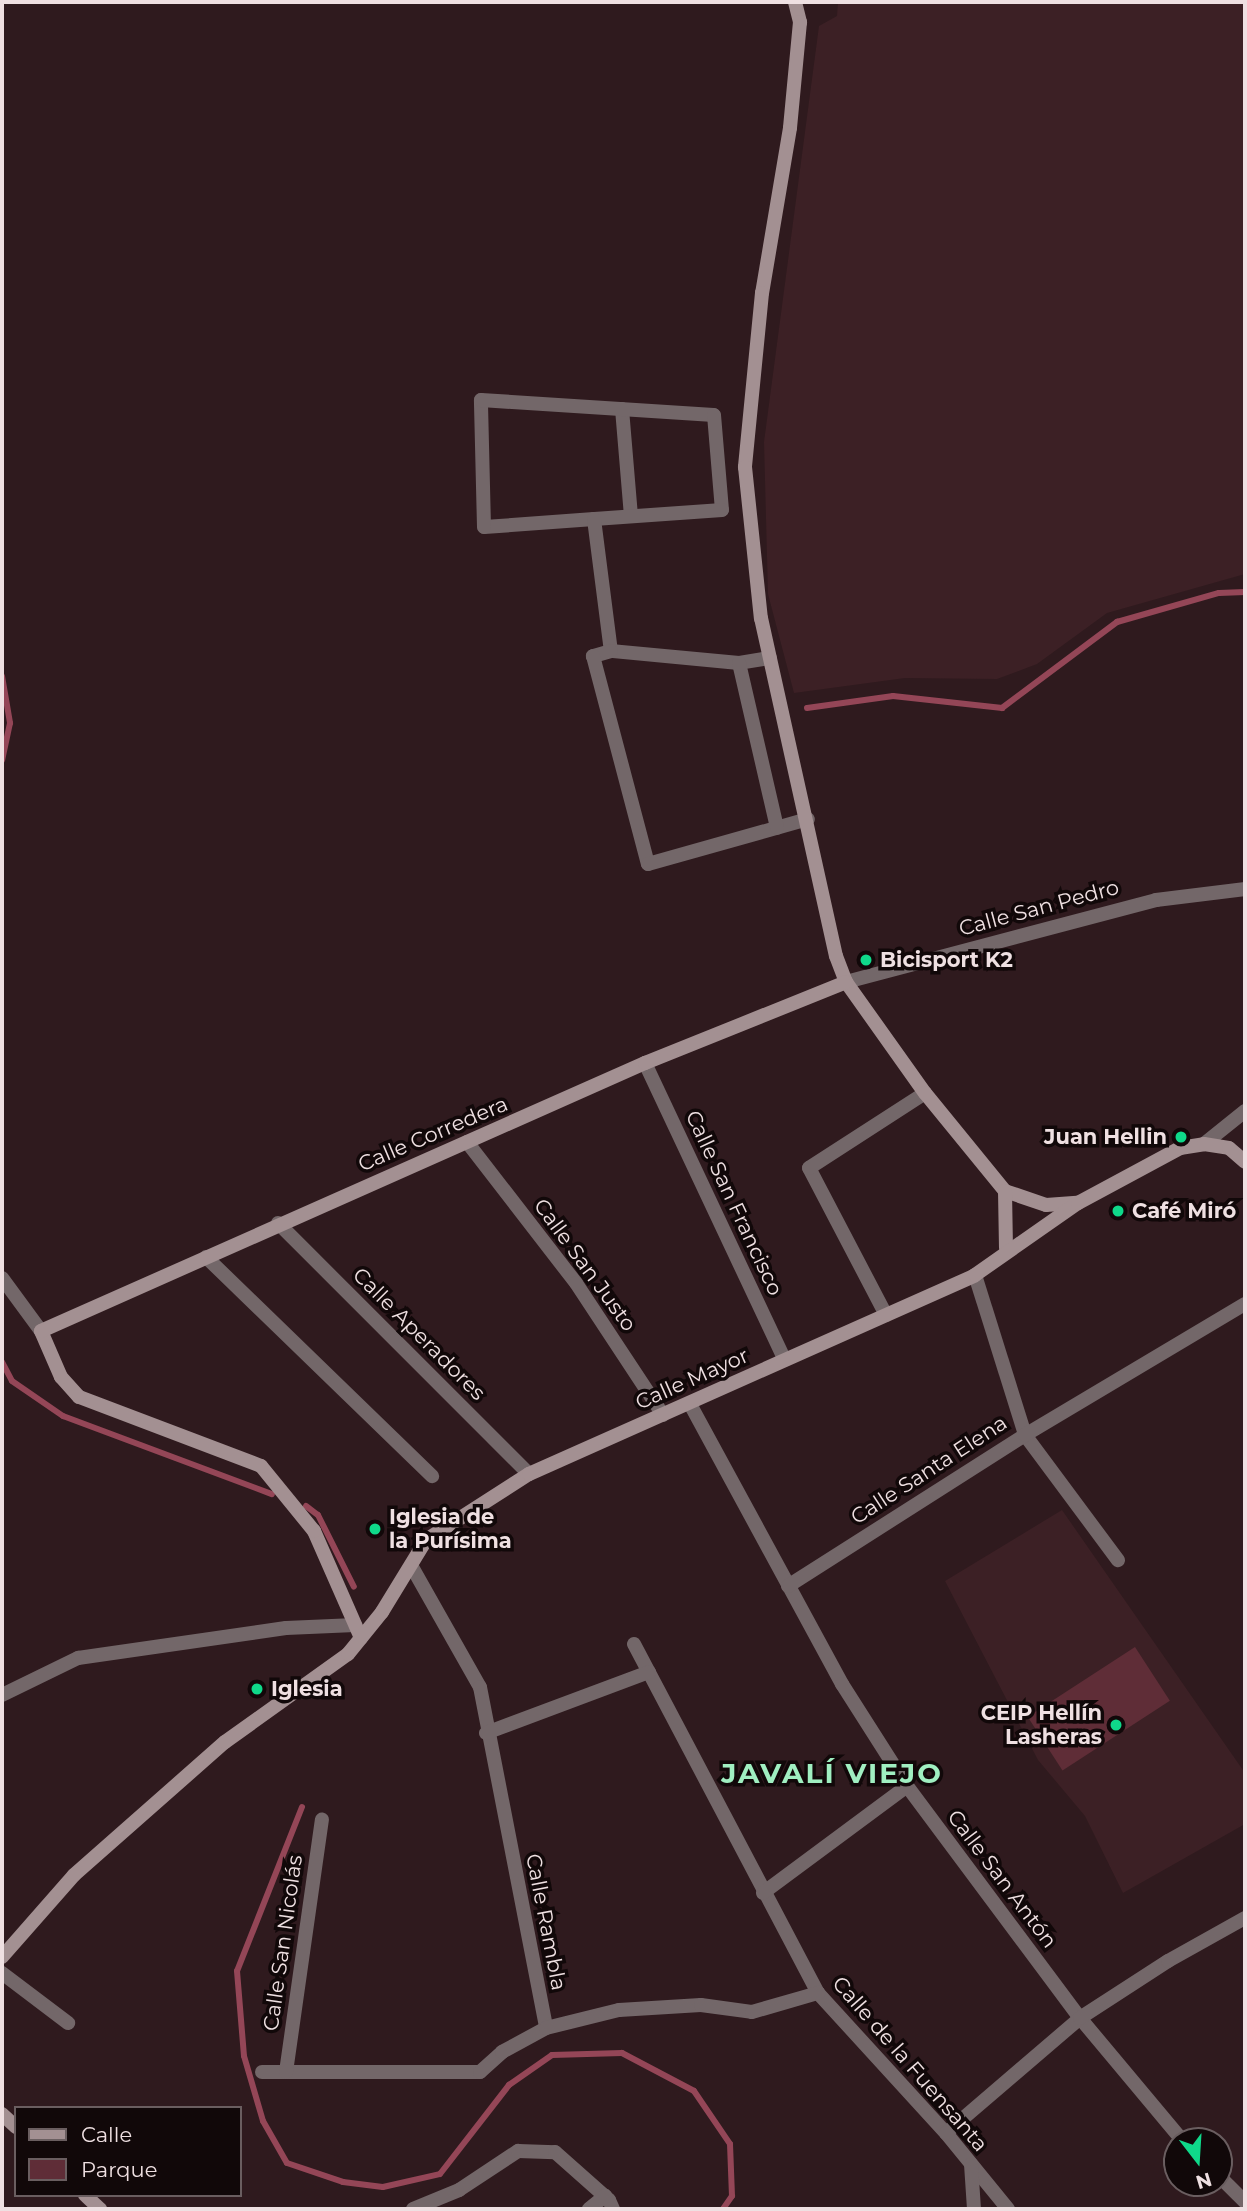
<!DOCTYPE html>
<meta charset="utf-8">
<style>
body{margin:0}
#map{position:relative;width:1247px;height:2211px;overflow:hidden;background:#2f1a1e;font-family:Montserrat,sans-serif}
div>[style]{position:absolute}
.built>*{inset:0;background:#3c2025}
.green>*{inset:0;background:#5f2d37;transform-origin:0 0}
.stream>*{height:6px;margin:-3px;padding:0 3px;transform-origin:3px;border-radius:3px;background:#944657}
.street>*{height:14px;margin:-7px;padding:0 7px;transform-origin:7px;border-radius:7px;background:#736769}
.secondary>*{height:14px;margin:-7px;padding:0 7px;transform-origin:7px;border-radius:7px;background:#a39092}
.dots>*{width:19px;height:19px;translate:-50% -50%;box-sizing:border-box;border:4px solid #110809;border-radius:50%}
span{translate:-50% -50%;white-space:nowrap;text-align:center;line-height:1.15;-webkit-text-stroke:7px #110809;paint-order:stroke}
.street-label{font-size:21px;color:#efe0e2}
.poi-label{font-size:21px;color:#efe0e2;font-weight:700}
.left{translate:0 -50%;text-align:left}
.right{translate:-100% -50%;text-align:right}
.district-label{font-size:28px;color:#a0efc1;font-weight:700;letter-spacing:2px}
.frame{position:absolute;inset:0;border:4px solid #efe0e2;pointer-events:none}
.legend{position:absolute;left:14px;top:2106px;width:228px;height:91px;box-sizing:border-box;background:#110809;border:2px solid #6a5e60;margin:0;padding:9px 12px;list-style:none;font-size:21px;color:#efe0e2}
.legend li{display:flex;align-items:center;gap:14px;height:35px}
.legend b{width:35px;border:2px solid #6a5e60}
.north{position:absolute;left:1163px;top:2127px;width:70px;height:70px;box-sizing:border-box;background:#110809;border:2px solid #6a5e60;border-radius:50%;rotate:163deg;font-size:19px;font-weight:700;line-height:28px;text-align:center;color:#efe0e2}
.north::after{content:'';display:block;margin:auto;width:24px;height:32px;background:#0fd98a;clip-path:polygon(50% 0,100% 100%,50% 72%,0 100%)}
</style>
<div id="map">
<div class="built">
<div style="clip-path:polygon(838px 2px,1245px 2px,1245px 574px,1107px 613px,1037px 664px,997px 679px,905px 678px,794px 693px,768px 594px,764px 442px,819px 26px,837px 16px)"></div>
<div style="clip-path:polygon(1062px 1510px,1245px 1773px,1245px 1824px,1123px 1893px,1085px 1816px,1038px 1760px,945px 1581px)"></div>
</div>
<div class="green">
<div style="left:1135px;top:1647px;width:64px;height:128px;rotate:57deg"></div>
</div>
<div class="stream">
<div style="left:2px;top:676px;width:48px;rotate:80.3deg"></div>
<div style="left:10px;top:723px;width:38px;rotate:102deg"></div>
<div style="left:807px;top:708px;width:87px;rotate:-7.9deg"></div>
<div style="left:893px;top:696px;width:110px;rotate:6.3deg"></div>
<div style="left:1002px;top:708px;width:144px;rotate:-36.8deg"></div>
<div style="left:1117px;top:622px;width:106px;rotate:-15.9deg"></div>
<div style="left:1219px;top:593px;width:26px;rotate:-2deg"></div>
<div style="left:2px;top:1362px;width:21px;rotate:62deg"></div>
<div style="left:12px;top:1381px;width:62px;rotate:34.5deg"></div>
<div style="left:63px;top:1416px;width:223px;rotate:20.5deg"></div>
<div style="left:306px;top:1506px;width:15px;rotate:37deg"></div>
<div style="left:318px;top:1515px;width:80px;rotate:63.4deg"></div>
<div style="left:302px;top:1807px;width:176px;rotate:111.6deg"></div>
<div style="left:237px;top:1971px;width:85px;rotate:85.3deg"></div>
<div style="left:244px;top:2056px;width:68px;rotate:73.7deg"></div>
<div style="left:263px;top:2121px;width:48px;rotate:60.3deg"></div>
<div style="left:287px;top:2163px;width:59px;rotate:18.7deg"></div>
<div style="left:343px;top:2182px;width:40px;rotate:7.1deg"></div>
<div style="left:383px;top:2187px;width:58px;rotate:-12.8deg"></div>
<div style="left:440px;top:2174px;width:113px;rotate:-52.2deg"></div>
<div style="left:509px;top:2085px;width:52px;rotate:-34.9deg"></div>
<div style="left:552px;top:2055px;width:70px;rotate:-1.6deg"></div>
<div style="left:622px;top:2053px;width:81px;rotate:27.8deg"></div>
<div style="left:694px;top:2091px;width:64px;rotate:55.8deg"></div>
<div style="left:730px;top:2144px;width:52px;rotate:87.8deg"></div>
<div style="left:732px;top:2196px;width:16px;rotate:125deg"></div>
</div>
<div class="street">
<div style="left:622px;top:409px;width:107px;rotate:85.2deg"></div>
<div style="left:594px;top:519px;width:110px;rotate:175.8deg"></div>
<div style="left:484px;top:527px;width:127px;rotate:-91.4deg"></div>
<div style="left:481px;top:400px;width:233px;rotate:3.7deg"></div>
<div style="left:714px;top:415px;width:95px;rotate:85.2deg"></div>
<div style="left:722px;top:510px;width:128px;rotate:176deg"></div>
<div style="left:594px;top:519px;width:133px;rotate:82.7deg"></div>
<div style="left:770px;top:658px;width:31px;rotate:171deg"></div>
<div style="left:739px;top:663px;width:129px;rotate:-174.6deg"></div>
<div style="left:611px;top:651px;width:19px;rotate:164deg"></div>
<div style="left:593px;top:656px;width:215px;rotate:75.2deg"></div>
<div style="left:648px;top:864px;width:166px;rotate:-15.7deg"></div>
<div style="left:739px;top:663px;width:169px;rotate:77deg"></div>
<div style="left:846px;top:982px;width:321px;rotate:-14.8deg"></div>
<div style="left:1156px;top:900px;width:90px;rotate:-7deg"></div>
<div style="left:645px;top:1063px;width:328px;rotate:64.8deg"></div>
<div style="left:467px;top:1142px;width:178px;rotate:52.3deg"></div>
<div style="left:576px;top:1283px;width:158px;rotate:56.6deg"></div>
<div style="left:1204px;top:1144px;width:53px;rotate:-38.8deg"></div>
<div style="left:278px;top:1223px;width:355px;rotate:45deg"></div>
<div style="left:206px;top:1257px;width:315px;rotate:44.1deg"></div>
<div style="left:975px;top:1275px;width:168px;rotate:72.6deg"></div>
<div style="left:1025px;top:1435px;width:156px;rotate:53.4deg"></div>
<div style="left:2px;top:1278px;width:66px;rotate:53.7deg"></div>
<div style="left:886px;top:1315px;width:166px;rotate:-117.6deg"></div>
<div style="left:809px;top:1168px;width:138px;rotate:-32.9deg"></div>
<div style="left:690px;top:1404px;width:319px;rotate:61.5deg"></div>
<div style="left:842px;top:1684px;width:121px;rotate:57.5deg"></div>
<div style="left:907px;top:1786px;width:289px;rotate:53.3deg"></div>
<div style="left:1080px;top:2018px;width:160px;rotate:50.1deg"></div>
<div style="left:412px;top:1567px;width:138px;rotate:60.5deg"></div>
<div style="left:480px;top:1687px;width:347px;rotate:79deg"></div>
<div style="left:788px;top:1586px;width:281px;rotate:-32.5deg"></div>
<div style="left:1025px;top:1435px;width:256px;rotate:-30.8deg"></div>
<div style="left:634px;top:1644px;width:395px;rotate:62.2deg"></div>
<div style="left:818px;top:1993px;width:190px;rotate:47.6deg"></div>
<div style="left:946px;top:2133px;width:98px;rotate:50.8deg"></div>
<div style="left:2px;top:1695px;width:85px;rotate:-26deg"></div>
<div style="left:78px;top:1658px;width:210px;rotate:-8.2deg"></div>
<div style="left:286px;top:1628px;width:69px;rotate:-2.5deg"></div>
<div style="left:486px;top:1733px;width:174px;rotate:-20.5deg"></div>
<div style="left:763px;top:1893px;width:179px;rotate:-36.6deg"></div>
<div style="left:2px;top:1973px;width:83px;rotate:37.1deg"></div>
<div style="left:262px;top:2072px;width:218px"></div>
<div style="left:480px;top:2072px;width:30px;rotate:-42deg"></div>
<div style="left:502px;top:2052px;width:50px;rotate:-28.6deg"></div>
<div style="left:546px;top:2028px;width:75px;rotate:-13.9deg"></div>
<div style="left:619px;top:2010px;width:82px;rotate:-3.5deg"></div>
<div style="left:701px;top:2005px;width:51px;rotate:7.8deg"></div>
<div style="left:752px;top:2012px;width:69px;rotate:-16.1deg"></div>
<div style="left:286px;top:2072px;width:255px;rotate:-81.9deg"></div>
<div style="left:946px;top:2133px;width:177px;rotate:-40.6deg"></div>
<div style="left:1080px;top:2018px;width:105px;rotate:-32.9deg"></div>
<div style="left:1168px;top:1961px;width:88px;rotate:-29.2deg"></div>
<div style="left:971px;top:2164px;width:45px;rotate:86.2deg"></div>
<div style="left:1219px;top:2176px;width:37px;rotate:45deg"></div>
<div style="left:413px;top:2209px;width:50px;rotate:-22.4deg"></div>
<div style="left:459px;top:2190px;width:71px;rotate:-33.5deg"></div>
<div style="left:518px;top:2151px;width:37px;rotate:2deg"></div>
<div style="left:555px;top:2152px;width:72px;rotate:41.6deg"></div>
<div style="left:609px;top:2200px;width:10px;rotate:66deg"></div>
<div style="left:589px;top:2209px;width:21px;rotate:-39deg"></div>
</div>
<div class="secondary">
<div style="left:795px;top:2px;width:21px;rotate:76deg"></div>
<div style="left:800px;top:22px;width:106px;rotate:95.4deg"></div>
<div style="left:790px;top:128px;width:167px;rotate:99.6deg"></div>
<div style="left:762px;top:293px;width:175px;rotate:95.6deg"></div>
<div style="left:745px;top:467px;width:152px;rotate:84deg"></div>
<div style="left:761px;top:618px;width:346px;rotate:77.5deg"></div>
<div style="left:836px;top:956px;width:28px;rotate:69deg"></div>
<div style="left:846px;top:982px;width:136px;rotate:54.6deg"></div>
<div style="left:925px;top:1093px;width:127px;rotate:50.8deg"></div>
<div style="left:1005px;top:1191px;width:43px;rotate:18.9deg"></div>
<div style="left:1046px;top:1205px;width:31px;rotate:-4deg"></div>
<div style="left:1005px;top:1191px;width:57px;rotate:89deg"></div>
<div style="left:361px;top:1638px;width:117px;rotate:-113.7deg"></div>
<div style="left:314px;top:1531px;width:84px;rotate:-129.2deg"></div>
<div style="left:261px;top:1466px;width:195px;rotate:-159.2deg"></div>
<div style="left:79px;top:1397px;width:27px;rotate:-132deg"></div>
<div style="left:61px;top:1377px;width:50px;rotate:-113.5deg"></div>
<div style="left:41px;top:1331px;width:661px;rotate:-23.93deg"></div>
<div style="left:645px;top:1063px;width:217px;rotate:-21.9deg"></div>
<div style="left:2px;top:1957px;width:109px;rotate:-48.7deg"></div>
<div style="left:74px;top:1875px;width:201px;rotate:-41.4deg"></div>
<div style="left:225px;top:1742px;width:151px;rotate:-35.6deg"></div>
<div style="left:348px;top:1654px;width:54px;rotate:-51deg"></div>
<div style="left:382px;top:1612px;width:84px;rotate:-58.6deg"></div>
<div style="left:426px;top:1540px;width:122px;rotate:-32.7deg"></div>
<div style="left:529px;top:1474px;width:488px;rotate:-24deg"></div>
<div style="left:975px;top:1275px;width:126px;rotate:-35deg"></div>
<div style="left:1078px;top:1203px;width:116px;rotate:-28.3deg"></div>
<div style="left:1180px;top:1148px;width:24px;rotate:-9deg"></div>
<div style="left:1204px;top:1144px;width:25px;rotate:9deg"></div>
<div style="left:1229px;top:1148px;width:21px;rotate:41deg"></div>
<div style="left:2px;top:2114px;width:19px;rotate:43deg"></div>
<div style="left:85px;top:2195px;width:21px;rotate:43deg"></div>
</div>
<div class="dots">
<div style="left:866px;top:960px;background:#0fd98a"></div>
<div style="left:1181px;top:1137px;background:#0fd98a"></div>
<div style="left:1118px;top:1211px;background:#0fd98a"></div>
<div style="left:375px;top:1529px;background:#0fd98a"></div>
<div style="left:257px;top:1689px;background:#0fd98a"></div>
<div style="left:1116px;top:1725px;background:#0fd98a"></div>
</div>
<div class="street-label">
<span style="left:1039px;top:908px;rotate:-15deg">Calle San Pedro</span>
<span style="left:433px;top:1134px;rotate:-23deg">Calle Corredera</span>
<span style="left:734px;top:1203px;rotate:65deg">Calle San Francisco</span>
<span style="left:585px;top:1265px;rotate:54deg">Calle San Justo</span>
<span style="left:419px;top:1334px;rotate:45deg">Calle Aperadores</span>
<span style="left:692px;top:1379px;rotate:-24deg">Calle Mayor</span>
<span style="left:929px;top:1470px;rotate:-33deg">Calle Santa Elena</span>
<span style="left:1002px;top:1879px;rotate:53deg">Calle San Antón</span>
<span style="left:546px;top:1922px;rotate:79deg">Calle Rambla</span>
<span style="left:283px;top:1943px;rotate:-82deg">Calle San Nicolás</span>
<span style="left:910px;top:2064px;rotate:49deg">Calle de la Fuensanta</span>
</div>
<div class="poi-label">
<span class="left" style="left:880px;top:960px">Bicisport K2</span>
<span class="right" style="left:1167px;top:1137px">Juan Hellin</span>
<span class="left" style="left:1132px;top:1211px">Café Miró</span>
<span class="left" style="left:389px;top:1529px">Iglesia de<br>la Purísima</span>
<span class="left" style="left:271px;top:1689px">Iglesia</span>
<span class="right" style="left:1102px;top:1725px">CEIP Hellín<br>Lasheras</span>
</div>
<div class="district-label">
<span style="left:832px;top:1773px">JAVALÍ VIEJO</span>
</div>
<div class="frame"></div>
<ul class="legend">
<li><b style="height:9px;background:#a39092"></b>Calle</li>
<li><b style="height:19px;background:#5f2d37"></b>Parque</li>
</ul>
<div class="north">N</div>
</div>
